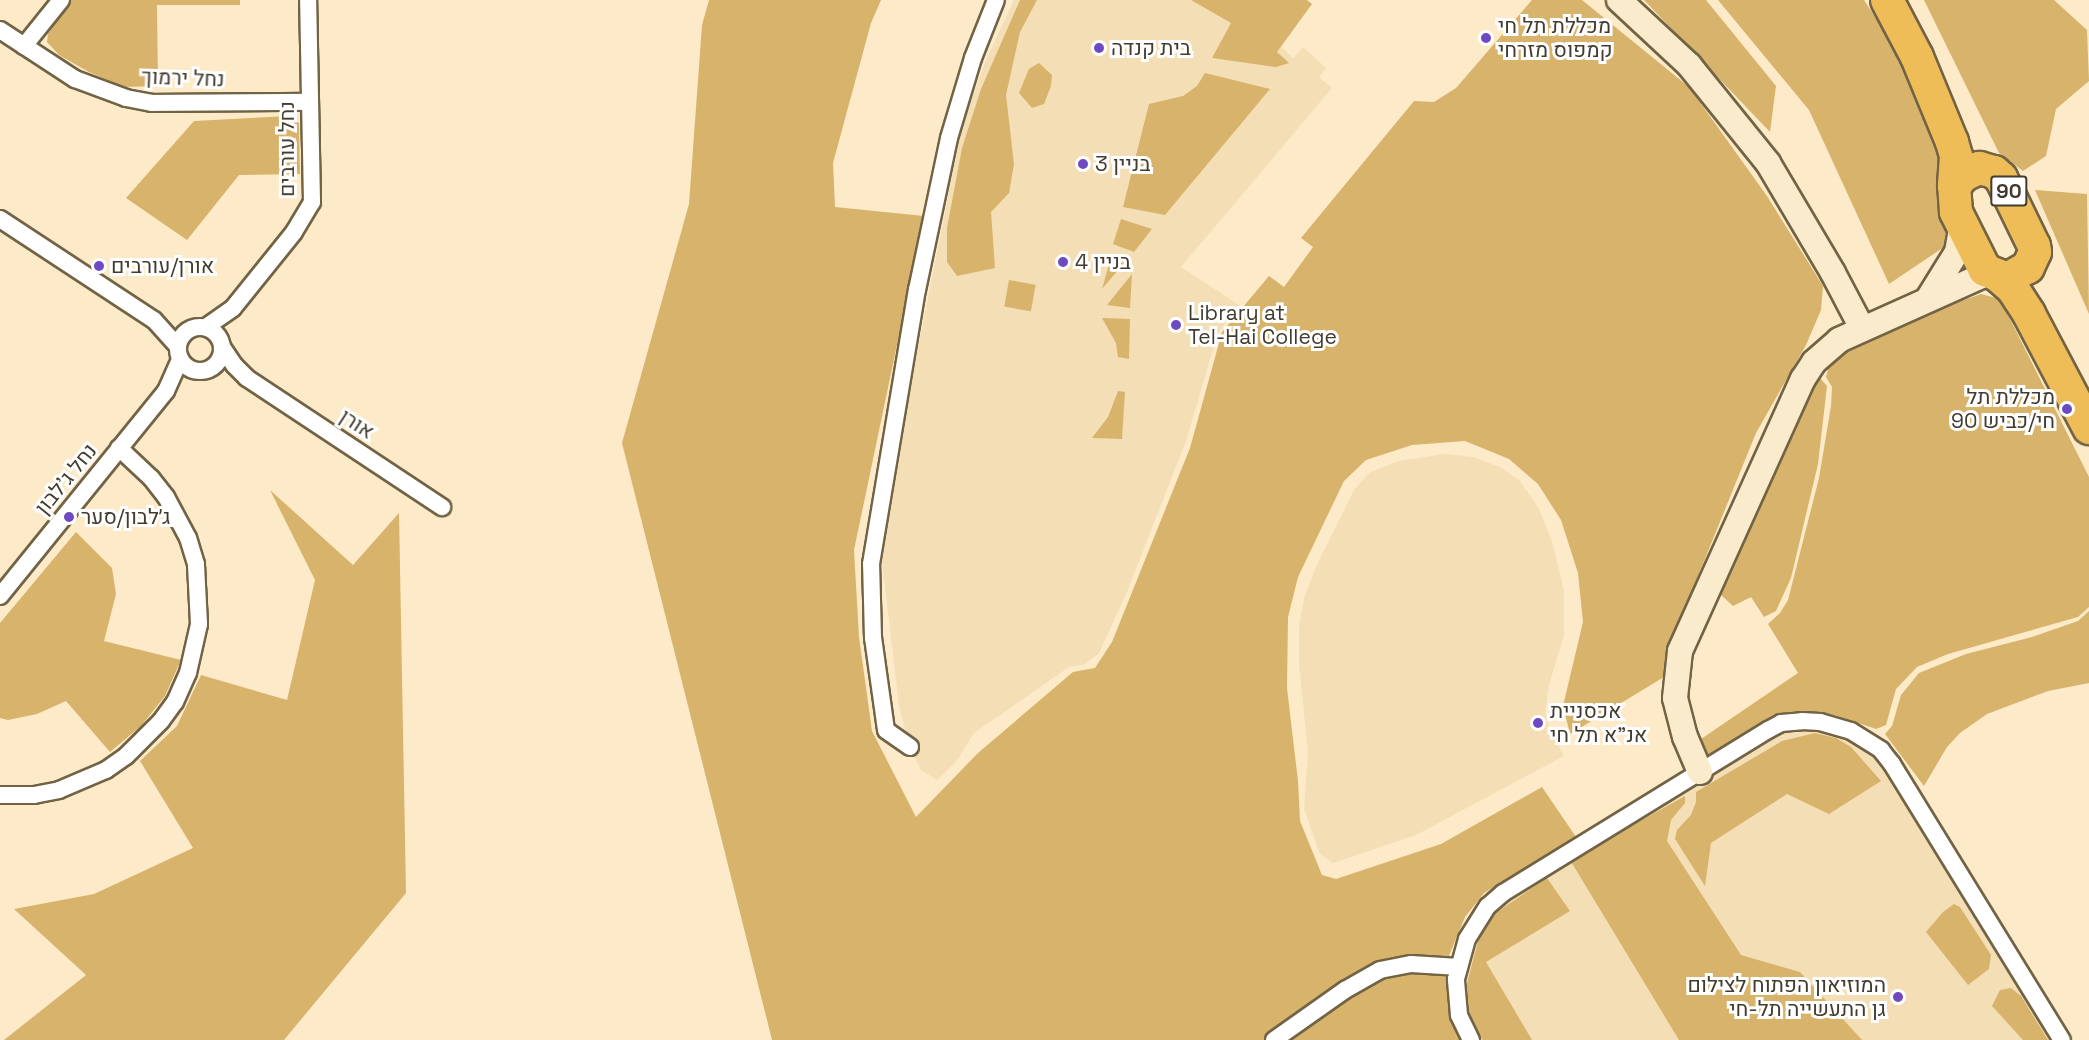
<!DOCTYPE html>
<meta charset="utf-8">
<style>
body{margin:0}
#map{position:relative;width:2089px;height:1040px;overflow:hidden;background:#fceac8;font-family:"Space Grotesk",Heebo,sans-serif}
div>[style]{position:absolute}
.built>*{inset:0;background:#f4deb6}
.green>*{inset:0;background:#d8b36b;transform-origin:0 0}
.roads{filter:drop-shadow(2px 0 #726345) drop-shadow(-2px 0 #726345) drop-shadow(0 2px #726345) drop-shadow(0 -2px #726345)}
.street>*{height:16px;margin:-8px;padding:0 8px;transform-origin:8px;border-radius:8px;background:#fff}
.street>.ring{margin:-8px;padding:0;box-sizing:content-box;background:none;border:16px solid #fff;border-radius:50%}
.secondary>*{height:24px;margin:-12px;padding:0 12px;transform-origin:12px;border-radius:12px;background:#faebcd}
.highway>*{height:32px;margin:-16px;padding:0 16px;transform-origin:16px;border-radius:16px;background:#efbd58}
.dots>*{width:16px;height:16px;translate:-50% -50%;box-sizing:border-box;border:3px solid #fff;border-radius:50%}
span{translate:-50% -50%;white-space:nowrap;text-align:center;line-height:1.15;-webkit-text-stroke:6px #fff;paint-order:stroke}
.shield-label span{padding:2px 4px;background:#fff;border:2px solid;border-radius:4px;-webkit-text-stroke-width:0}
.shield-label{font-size:20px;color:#423b2e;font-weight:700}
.poi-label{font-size:21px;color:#423b2e}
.left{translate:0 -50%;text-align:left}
.right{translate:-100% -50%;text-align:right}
.street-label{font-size:21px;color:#423b2e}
</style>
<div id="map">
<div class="built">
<div style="clip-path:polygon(1014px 0,1232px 0,1293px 58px,1303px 47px,1326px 68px,1319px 77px,1332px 88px,1181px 267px,1239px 305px,1218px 333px,1186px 441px,1127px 592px,1099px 653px,1085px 664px,1069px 667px,974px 733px,956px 762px,937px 780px,921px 770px,910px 747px,899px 706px,882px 561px,902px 429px,962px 127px,986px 60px)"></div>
<div style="clip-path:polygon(1445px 454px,1473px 457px,1500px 467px,1519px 480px,1538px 507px,1552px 541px,1564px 591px,1564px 635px,1549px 685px,1545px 713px,1549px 728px,1564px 756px,1416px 835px,1333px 863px,1320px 854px,1304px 809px,1308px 752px,1299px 664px,1299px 627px,1304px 598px,1315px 569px,1354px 490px,1369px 473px,1398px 461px)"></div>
<div style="clip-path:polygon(1802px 726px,1834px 730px,1877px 754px,2056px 1040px,1477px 1040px,1465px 1013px,1462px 979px,1472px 941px,1492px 910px,1782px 729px)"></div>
</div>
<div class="green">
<div style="clip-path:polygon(71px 0,240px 0,240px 5px,157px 5px,158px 86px,124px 87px,89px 72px,59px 55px,47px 42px,48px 34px)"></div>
<div style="clip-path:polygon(709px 0,881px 0,871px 23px,833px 163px,835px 207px,924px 216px,854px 550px,859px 637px,872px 731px,916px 817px,978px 753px,1073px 672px,1095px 668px,1112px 642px,1190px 448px,1222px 332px,1269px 276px,1284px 287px,1313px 247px,1301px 238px,1414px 101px,1434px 102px,1456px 88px,1532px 0,1582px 0,1689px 87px,1767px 196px,1823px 286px,1821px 310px,1806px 345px,1756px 433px,1670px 645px,1664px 677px,1570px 734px,1563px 706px,1583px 622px,1578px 573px,1561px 520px,1538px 484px,1509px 459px,1465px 441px,1412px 445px,1366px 460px,1344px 481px,1298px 577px,1288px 617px,1287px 688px,1298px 781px,1300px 821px,1322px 875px,1336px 879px,1441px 844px,1542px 787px,1576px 837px,1484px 893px,1465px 917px,1448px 958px,1383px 959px,1264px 1040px,772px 1040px,622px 443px,689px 204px,702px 25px)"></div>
<div style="clip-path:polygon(1020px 0,1037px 0,1020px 32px,1006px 95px,1014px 164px,1009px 193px,991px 212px,995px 268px,957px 276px,947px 262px,947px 228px,962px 148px,981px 89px)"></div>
<div style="clip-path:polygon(1191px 0,1307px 0,1312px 4px,1277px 52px,1289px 63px,1276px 67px,1212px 58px,1231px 23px)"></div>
<div style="clip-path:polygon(1644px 0,1706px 0,1776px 86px,1770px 132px)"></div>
<div style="clip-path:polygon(1718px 0,1864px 0,1908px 68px,1940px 161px,1937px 192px,1947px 223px,1944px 247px,1889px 284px,1809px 110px)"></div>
<div style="clip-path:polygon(1924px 0,2054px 0,2087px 30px,2089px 81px,2056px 109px,2046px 156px,2023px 171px,1999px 153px)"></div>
<div style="clip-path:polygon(1039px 63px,1052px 75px,1051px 86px,1044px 104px,1032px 108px,1019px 93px,1029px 69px)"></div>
<div style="clip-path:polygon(1205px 73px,1270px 89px,1165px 215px,1123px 207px,1149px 104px,1183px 96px,1197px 86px)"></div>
<div style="clip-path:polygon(289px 116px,299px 123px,300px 174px,239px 175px,187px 240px,126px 198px,194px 121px)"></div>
<div style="clip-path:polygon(2035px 190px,2087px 194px,2089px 314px)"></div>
<div style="clip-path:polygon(1121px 219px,1152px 229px,1134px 252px,1113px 244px)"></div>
<div style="clip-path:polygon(1110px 261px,1124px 263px,1102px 289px)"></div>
<div style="clip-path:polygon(1132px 274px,1130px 308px,1107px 305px)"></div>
<div style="left:1009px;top:280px;width:27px;height:27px;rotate:10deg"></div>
<div style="clip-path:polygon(1981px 294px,2000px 299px,2089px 477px,2089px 607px,2078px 617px,1948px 654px,1917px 667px,1896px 689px,1886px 725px,1876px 729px,1834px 715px,1802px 713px,1776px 716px,1709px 760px,1701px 739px,1798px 673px,1768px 624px,1780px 613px,1788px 600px,1819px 478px,1831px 406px,1832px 387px,1826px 377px,1830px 362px,1871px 333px)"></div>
<div style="clip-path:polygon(1102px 318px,1130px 319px,1129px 359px,1118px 357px,1116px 343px)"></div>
<div style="clip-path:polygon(1823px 365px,1820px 378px,1827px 386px,1818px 464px,1791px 578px,1776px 611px,1764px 617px,1751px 597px,1733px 606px,1719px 593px,1809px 385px)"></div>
<div style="clip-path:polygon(1118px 391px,1125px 392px,1122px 439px,1092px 438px,1108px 417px)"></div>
<div style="clip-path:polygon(270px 490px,353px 565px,399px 513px,406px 893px,284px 1040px,4px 1040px,86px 975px,14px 909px,94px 894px,193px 848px,140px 761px,177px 726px,201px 675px,287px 700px,315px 580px)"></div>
<div style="clip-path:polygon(76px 532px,112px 568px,116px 594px,104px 641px,181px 660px,165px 696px,141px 726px,110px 752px,66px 701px,37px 714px,8px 720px,0 718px,0 623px)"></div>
<div style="clip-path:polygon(2089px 611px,2089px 683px,2048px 691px,1987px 714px,1960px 733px,1947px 747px,1924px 786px,1885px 734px,1892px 726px,1901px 695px,1919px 673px,1966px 654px,2032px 637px,2078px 621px)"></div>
<div style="clip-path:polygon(1815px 733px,1836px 738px,1851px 747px,1881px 781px,1829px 814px,1787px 794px,1711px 843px,1705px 886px,1675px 839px,1677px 830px,1691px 815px,1696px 802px,1696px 792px,1782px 741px)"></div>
<div style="clip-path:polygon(1685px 796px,1685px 803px,1671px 820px,1667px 841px,1741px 955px,1800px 972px,1862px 1040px,1679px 1040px,1570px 860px)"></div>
<div style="clip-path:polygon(1547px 878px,1570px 911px,1486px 962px,1532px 1040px,1483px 1040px,1475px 1030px,1467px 1007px,1467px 983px,1479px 938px,1491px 916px)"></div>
<div style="clip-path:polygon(1954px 904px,1960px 907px,1991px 955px,1989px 969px,1968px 985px,1926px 932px,1943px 912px)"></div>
<div style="clip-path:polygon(1440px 969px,1447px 979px,1450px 1012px,1460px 1040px,1282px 1040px,1381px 974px)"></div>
<div style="clip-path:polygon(2011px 988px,2021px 996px,2048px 1040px,2023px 1040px,1992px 1006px,2000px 990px)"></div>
</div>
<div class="roads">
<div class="street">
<div style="left:0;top:30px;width:90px;rotate:33.2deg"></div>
<div style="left:75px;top:79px;width:54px;rotate:20.4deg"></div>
<div style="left:126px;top:98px;width:26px;rotate:11deg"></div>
<div style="left:152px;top:103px;width:157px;rotate:-0.4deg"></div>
<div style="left:24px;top:46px;width:59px;rotate:-51.2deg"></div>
<div style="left:0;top:219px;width:184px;rotate:33.3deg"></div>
<div style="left:154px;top:320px;width:36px;rotate:48deg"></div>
<div class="ring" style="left:178px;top:327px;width:28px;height:28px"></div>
<div style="left:206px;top:327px;width:33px;rotate:-35deg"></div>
<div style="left:233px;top:308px;width:97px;rotate:-51.2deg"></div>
<div style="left:294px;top:232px;width:35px;rotate:-59deg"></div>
<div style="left:312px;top:202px;width:202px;rotate:-91.1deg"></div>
<div style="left:222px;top:347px;width:22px;rotate:56deg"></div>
<div style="left:234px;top:365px;width:18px;rotate:45deg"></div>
<div style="left:247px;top:378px;width:234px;rotate:33.5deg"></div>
<div style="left:0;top:596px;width:264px;rotate:-51deg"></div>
<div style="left:166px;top:391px;width:35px;rotate:-66deg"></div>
<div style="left:910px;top:747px;width:29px;rotate:-145deg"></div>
<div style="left:886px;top:730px;width:93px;rotate:-98deg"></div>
<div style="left:873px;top:638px;width:74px;rotate:-91.5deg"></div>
<div style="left:871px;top:564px;width:278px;rotate:-80.5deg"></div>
<div style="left:917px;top:290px;width:155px;rotate:-78.1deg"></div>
<div style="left:949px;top:138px;width:84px;rotate:-73.3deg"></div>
<div style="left:973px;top:58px;width:62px;rotate:-68.4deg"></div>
<div style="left:0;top:795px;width:34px"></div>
<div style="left:34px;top:795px;width:25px;rotate:-11deg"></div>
<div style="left:59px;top:790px;width:51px;rotate:-23.1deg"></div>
<div style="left:106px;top:770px;width:24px;rotate:-35deg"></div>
<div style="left:126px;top:756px;width:49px;rotate:-45deg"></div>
<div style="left:161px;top:721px;width:24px;rotate:-54deg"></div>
<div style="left:175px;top:702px;width:32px;rotate:-66deg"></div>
<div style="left:188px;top:673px;width:50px;rotate:-77.3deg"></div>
<div style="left:199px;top:624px;width:60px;rotate:-92.9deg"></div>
<div style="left:196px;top:564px;width:27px;rotate:-107deg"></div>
<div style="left:188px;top:538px;width:47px;rotate:-118.2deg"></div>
<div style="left:166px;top:497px;width:24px;rotate:-128deg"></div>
<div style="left:151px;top:478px;width:44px;rotate:-136.8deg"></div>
<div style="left:1274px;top:1040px;width:87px;rotate:-35.2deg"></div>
<div style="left:1345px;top:990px;width:40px;rotate:-29.7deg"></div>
<div style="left:1380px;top:970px;width:32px;rotate:-11deg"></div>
<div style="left:1411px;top:964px;width:48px;rotate:3.6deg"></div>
<div style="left:1471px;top:1040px;width:28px;rotate:-116deg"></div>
<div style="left:1459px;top:1015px;width:36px;rotate:-95deg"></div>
<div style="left:1456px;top:979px;width:41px;rotate:-74.6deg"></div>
<div style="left:1467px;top:939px;width:39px;rotate:-58deg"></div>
<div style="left:1488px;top:906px;width:20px;rotate:-41deg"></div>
<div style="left:1503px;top:893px;width:311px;rotate:-31.6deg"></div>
<div style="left:1768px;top:730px;width:15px;rotate:-28deg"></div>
<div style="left:1781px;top:723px;width:21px;rotate:-5deg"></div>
<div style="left:1802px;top:721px;width:18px;rotate:3deg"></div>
<div style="left:1820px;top:722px;width:32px;rotate:16deg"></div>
<div style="left:1851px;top:731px;width:36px;rotate:32deg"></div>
<div style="left:1881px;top:750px;width:18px;rotate:52deg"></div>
<div style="left:1892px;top:764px;width:324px;rotate:58.4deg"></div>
</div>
<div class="secondary">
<div style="left:1619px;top:0;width:96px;rotate:42.9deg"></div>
<div style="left:1689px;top:65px;width:126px;rotate:51.1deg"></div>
<div style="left:1768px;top:163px;width:128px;rotate:59.4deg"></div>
<div style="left:1833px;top:273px;width:62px;rotate:62.2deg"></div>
<div style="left:1929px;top:297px;width:53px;rotate:-58.1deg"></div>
<div style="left:1957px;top:252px;width:28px;rotate:-80deg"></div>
<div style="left:1700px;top:772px;width:38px;rotate:-113deg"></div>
<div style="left:1685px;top:737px;width:40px;rotate:-104.4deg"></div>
<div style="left:1675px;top:698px;width:47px;rotate:-83.9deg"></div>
<div style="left:1680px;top:651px;width:299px;rotate:-65.7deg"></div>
<div style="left:1803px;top:379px;width:20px;rotate:-57deg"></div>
<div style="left:1814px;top:362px;width:33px;rotate:-41deg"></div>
<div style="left:1839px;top:340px;width:163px;rotate:-24.2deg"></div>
</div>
<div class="highway">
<div style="left:1887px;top:0;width:64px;rotate:62.2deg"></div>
<div style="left:1917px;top:57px;width:92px;rotate:67.6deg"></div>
<div style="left:1952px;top:142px;width:15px;rotate:74deg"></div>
<div style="left:1956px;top:156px;width:30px;rotate:94deg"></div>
<div style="left:1979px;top:168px;width:16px;rotate:15deg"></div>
<div style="left:1994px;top:172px;width:9px;rotate:41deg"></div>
<div style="left:2001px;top:178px;width:76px;rotate:64.1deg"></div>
<div style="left:2034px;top:246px;width:6px;rotate:81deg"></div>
<div style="left:2035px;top:252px;width:17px;rotate:115deg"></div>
<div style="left:2028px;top:267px;width:20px;rotate:150deg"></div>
<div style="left:2011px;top:277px;width:6px;rotate:171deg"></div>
<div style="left:2005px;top:278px;width:22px;rotate:-158deg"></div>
<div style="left:1985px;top:270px;width:65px;rotate:-116.6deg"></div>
<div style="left:1956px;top:212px;width:26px;rotate:-94deg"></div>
<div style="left:1954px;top:186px;width:15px;rotate:-48deg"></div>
<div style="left:1964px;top:175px;width:17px;rotate:-25deg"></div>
<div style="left:1997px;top:275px;width:21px;rotate:41deg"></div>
<div style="left:2013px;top:289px;width:30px;rotate:57deg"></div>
<div style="left:2029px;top:314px;width:129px;rotate:62.2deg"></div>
</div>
</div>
<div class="dots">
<div style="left:1486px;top:38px;background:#6e49c2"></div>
<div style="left:1099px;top:48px;background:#6e49c2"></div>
<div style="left:1083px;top:164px;background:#6e49c2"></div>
<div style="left:1063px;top:262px;background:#6e49c2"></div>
<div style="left:99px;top:266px;background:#6e49c2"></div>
<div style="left:1176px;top:325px;background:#6e49c2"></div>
<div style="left:2067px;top:409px;background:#6e49c2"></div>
<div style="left:69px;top:517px;background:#6e49c2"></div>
<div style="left:1538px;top:723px;background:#6e49c2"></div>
<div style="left:1898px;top:997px;background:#6e49c2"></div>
</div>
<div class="shield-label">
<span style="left:2009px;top:191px">90</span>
</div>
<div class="poi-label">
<span class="left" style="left:1498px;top:38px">מכללת תל חי<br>קמפוס מזרחי</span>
<span class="left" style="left:1111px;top:48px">בית קנדה</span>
<span class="left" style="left:1095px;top:164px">בניין 3</span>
<span class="left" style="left:1075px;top:262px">בניין 4</span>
<span class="left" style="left:111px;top:266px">אורן/עורבים</span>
<span class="left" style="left:1188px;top:325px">Library at<br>Tel-Hai College</span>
<span class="right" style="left:2055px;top:409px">מכללת תל<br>חי/כביש 90</span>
<span class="left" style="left:81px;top:517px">ג׳לבון/סער</span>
<span class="left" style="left:1550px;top:723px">אכסניית<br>אנ"א תל חי</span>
<span class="right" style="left:1886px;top:997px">המוזיאון הפתוח לצילום<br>גן התעשייה תל-חי</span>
</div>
<div class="street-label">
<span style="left:183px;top:78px;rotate:2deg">נחל ירמוך</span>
<span style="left:287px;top:149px;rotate:-90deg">נחל עורבים</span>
<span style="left:357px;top:424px;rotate:33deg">אורן</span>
<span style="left:66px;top:479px;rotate:-51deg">נחל ג'לבון</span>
</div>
</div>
